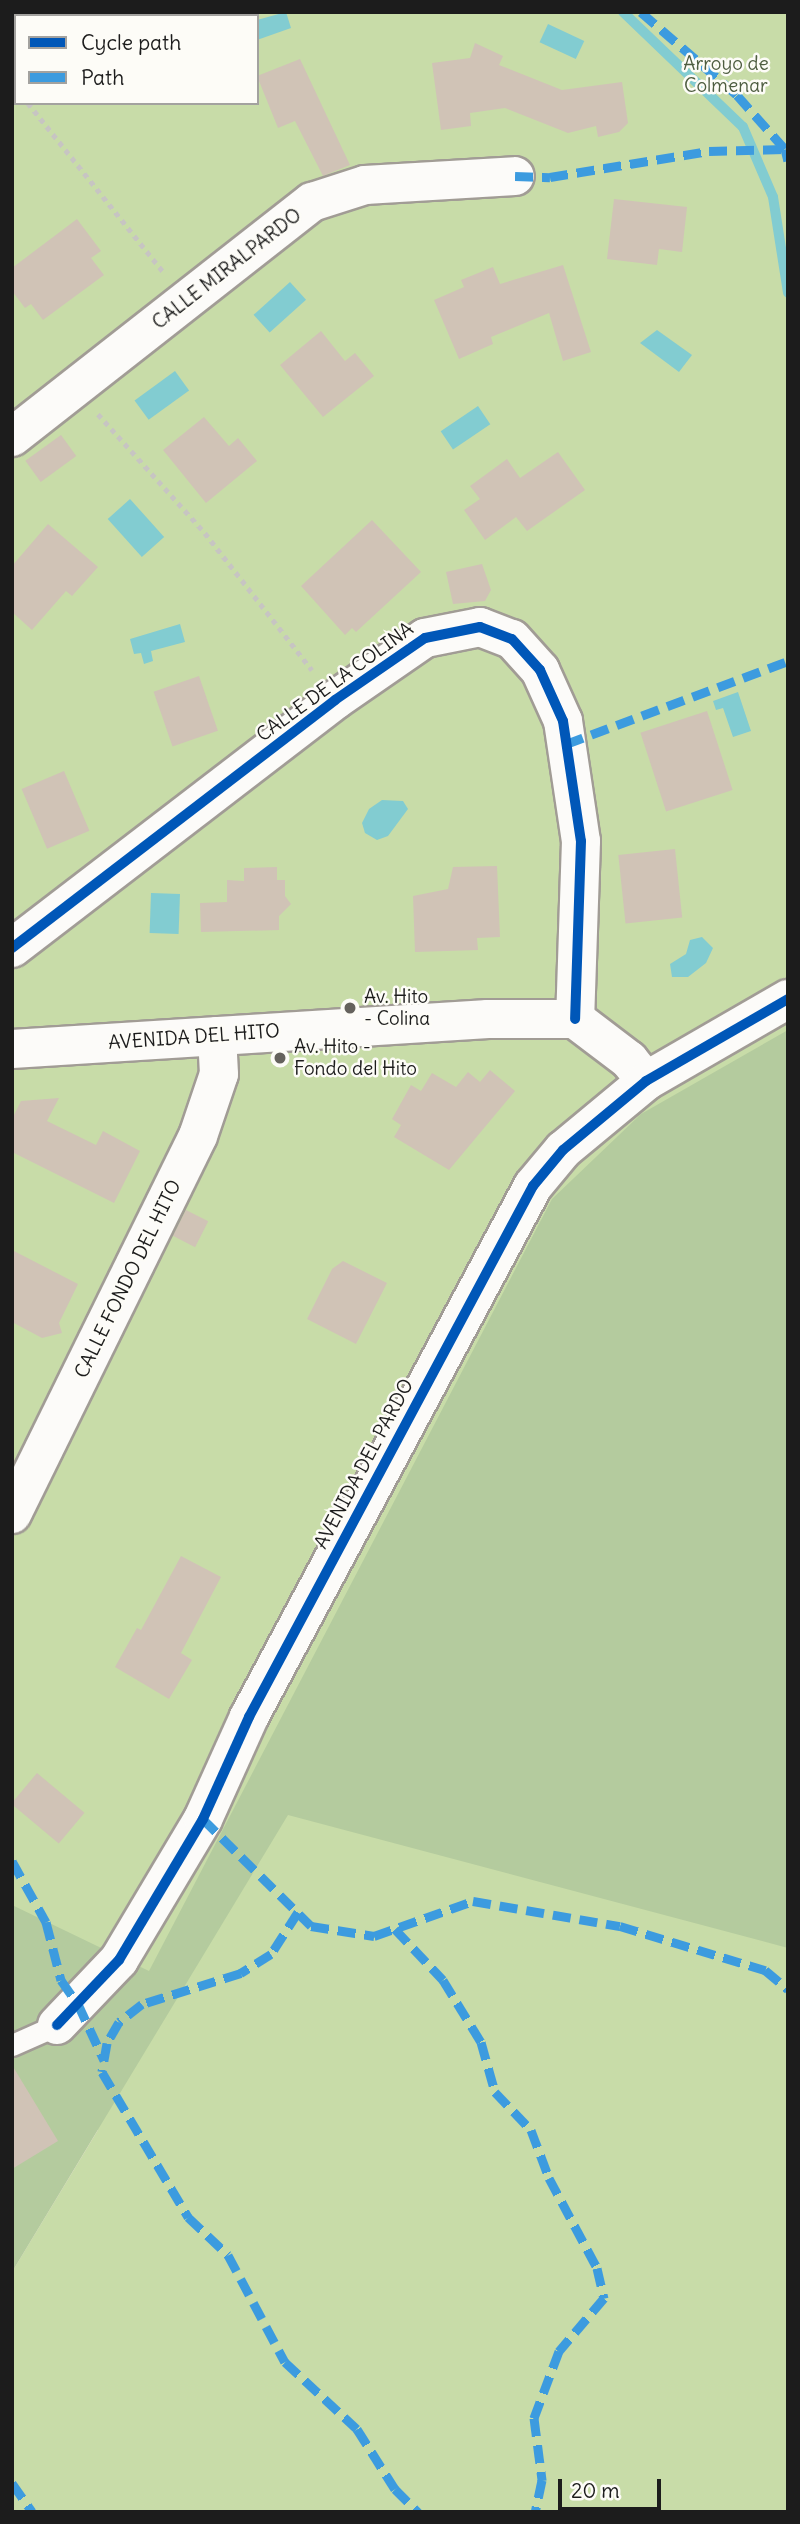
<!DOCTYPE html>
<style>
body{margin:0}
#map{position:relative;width:800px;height:2524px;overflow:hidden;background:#ece3d6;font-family:Delius,sans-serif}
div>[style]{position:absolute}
.green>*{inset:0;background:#c8dca8}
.forest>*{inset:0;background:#b4cb9e}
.water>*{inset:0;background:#82ccd1;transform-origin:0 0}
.stream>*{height:10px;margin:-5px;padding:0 5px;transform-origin:5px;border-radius:5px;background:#82ccd1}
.building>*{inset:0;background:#d0c3b6;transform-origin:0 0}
.path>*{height:4.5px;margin-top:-2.25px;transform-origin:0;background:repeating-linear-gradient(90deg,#c7c5c2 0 5px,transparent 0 10px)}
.roads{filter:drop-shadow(2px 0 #a19c95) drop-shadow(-2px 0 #a19c95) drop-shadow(0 2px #a19c95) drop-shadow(0 -2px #a19c95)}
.lane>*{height:21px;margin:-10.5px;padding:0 10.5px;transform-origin:10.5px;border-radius:10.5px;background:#fcfbf9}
.street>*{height:38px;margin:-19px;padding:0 19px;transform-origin:19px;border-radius:19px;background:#fcfbf9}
.quiet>*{height:9px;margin-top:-4.5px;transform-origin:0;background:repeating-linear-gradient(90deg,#3c9bdf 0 18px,transparent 0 27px)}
.cycleway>*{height:10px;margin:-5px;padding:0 5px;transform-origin:5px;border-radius:5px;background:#0057b8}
.dots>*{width:19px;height:19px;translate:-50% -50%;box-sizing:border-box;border:4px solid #fdfcf7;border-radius:50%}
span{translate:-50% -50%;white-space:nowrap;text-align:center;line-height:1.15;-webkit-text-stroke:5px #fdfcf7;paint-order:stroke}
.park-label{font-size:19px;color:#4e5d40}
.street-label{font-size:19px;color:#1c1c1c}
.poi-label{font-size:19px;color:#1c1c1c}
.left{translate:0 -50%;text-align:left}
.frame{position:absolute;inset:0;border:14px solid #1c1c1c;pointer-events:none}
.legend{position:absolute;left:14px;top:14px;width:245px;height:91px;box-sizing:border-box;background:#fdfcf7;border:2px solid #a3a29f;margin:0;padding:9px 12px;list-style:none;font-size:21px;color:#1c1c1c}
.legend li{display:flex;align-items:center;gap:14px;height:35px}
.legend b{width:35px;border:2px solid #a3a29f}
.scale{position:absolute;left:558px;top:2479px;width:103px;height:32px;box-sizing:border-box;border:4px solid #1c1c1c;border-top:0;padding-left:9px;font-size:21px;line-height:24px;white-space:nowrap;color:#1c1c1c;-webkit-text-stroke:5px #fdfcf7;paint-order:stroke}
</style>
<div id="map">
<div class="green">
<div style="clip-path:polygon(evenodd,12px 12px,788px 12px,788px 2512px,12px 2512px,12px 2272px,98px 2130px,12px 1903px,12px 12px,16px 16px,257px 16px,257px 103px,16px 103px,16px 16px)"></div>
</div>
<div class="forest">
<div style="clip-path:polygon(788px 1030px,788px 1948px,288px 1815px,12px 2272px,12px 1905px,149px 1971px,552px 1199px,641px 1114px)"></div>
</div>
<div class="water">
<div style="clip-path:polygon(286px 12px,291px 28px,257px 40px,257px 20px)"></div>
<div style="left:548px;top:24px;width:40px;height:20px;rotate:25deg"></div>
<div style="left:290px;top:282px;width:24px;height:49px;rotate:48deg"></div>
<div style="clip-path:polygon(657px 330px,692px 355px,679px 372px,640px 343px)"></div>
<div style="left:175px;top:371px;width:24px;height:50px;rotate:54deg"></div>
<div style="left:478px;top:406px;width:22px;height:45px;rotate:56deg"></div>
<div style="left:130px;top:499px;width:51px;height:30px;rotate:48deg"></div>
<div style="clip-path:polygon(180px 624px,185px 642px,151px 651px,153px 661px,144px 664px,141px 653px,134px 654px,130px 639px)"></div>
<div style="clip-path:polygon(738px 692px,751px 731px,733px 737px,723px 708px,716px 710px,713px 701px)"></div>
<div style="clip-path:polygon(382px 800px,403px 801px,408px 809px,388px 836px,377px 840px,365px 833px,362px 823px,369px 809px)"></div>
<div style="left:151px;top:893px;width:29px;height:40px;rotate:2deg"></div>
<div style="clip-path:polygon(702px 937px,713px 948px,706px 963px,688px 977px,672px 977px,670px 964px,686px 954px,690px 940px)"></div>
</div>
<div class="stream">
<div style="left:623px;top:12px;width:166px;rotate:43.8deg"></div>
<div style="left:743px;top:127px;width:76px;rotate:66.8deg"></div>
<div style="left:773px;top:197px;width:97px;rotate:81.1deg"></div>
</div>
<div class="building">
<div style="clip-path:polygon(475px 43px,503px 56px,499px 65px,562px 90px,622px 82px,628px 123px,619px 132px,598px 137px,596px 126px,568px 133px,505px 108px,470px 113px,471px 126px,441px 130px,432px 63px,470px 58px)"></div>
<div style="clip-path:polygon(300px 59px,350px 165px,323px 176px,295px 121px,278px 128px,257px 76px)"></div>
<div style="clip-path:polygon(614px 199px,687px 207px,682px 252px,659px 249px,657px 265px,607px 259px)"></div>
<div style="clip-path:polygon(77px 219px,101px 251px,91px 258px,104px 275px,43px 320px,31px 304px,25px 308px,12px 291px,12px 268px)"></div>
<div style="clip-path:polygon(563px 265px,591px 352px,563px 361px,549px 313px,491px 337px,493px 344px,459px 359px,434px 300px,464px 287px,461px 280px,493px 267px,500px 284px)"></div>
<div style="clip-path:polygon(321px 331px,345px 361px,355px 353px,374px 376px,323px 417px,280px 365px)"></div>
<div style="clip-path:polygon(204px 417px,229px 446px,238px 438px,257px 461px,206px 503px,163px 450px)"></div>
<div style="left:61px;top:435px;width:26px;height:44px;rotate:54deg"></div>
<div style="clip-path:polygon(558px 452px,585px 490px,527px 531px,516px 517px,485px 540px,464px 510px,480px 499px,470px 486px,507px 459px,520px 478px)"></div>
<div style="clip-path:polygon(372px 520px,421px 572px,356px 632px,352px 628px,345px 635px,301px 586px)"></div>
<div style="clip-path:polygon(48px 524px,98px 567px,72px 596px,66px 591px,32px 630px,12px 612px,12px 566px)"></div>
<div style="clip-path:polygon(482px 564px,491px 590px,485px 601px,453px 604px,446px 572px)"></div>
<div style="left:199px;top:676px;width:58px;height:48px;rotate:71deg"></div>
<div style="left:707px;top:711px;width:83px;height:70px;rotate:72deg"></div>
<div style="left:64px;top:771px;width:65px;height:46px;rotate:67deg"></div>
<div style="left:675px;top:849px;width:69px;height:57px;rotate:84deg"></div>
<div style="clip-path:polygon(497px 866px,500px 937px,477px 938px,478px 950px,415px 952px,413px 896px,448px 889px,453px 867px)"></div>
<div style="clip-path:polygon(277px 867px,277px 880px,285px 880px,285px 896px,291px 904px,279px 916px,279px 930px,201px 932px,200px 903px,227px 902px,227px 880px,244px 881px,244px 868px)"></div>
<div style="clip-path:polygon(490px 1070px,515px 1091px,449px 1170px,394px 1137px,401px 1125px,392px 1119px,411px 1085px,421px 1091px,432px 1073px,456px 1087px,468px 1072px,480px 1082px)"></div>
<div style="clip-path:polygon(59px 1098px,47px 1121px,96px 1145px,103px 1131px,140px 1151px,114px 1203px,12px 1152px,12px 1119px,21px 1101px)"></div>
<div style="left:186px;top:1210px;width:25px;height:29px;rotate:27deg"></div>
<div style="clip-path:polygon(12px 1250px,78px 1284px,59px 1323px,62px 1333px,42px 1338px,12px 1322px)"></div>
<div style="clip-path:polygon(343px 1261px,387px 1283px,356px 1344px,307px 1319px,332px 1269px)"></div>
<div style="clip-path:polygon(181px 1556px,221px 1577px,181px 1653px,192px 1660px,169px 1699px,115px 1667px,137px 1628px,141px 1630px)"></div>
<div style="left:37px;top:1773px;width:62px;height:40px;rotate:40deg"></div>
<div style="clip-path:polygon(12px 2065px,58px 2141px,12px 2169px)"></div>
</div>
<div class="path">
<div style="left:12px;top:65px;width:10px;rotate:66deg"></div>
<div style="left:28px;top:103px;width:218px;rotate:51.3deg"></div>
<div style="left:98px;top:414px;width:160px;rotate:48deg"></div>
<div style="left:205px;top:533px;width:174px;rotate:52deg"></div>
</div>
<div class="roads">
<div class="lane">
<div style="left:12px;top:2045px;width:49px;rotate:-24deg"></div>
</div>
<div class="street">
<div style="left:12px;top:437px;width:381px;rotate:-38.1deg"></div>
<div style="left:312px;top:202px;width:56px;rotate:-17.8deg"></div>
<div style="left:365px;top:185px;width:150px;rotate:-3.4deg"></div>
<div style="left:12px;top:948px;width:407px;rotate:-37.5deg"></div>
<div style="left:335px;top:700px;width:109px;rotate:-34.6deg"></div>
<div style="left:425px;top:638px;width:56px;rotate:-11.3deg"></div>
<div style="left:480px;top:627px;width:34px;rotate:21deg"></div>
<div style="left:512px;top:639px;width:42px;rotate:47.9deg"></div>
<div style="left:540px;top:670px;width:56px;rotate:65.7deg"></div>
<div style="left:563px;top:721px;width:121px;rotate:81.5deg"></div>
<div style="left:581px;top:841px;width:178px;rotate:91.9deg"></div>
<div style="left:12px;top:1049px;width:477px;rotate:-3.6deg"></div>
<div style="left:488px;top:1019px;width:87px"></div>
<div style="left:575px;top:1019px;width:68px;rotate:37.2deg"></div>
<div style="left:629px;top:1060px;width:27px;rotate:51deg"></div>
<div style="left:12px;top:1514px;width:421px;rotate:-63.8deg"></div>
<div style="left:198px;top:1136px;width:65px;rotate:-71.3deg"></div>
<div style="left:219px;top:1074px;width:38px;rotate:-93deg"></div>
<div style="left:57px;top:2025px;width:90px;rotate:-46.4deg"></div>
<div style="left:119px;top:1960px;width:164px;rotate:-59.2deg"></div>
<div style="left:203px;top:1819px;width:112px;rotate:-65.7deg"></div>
<div style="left:249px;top:1717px;width:602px;rotate:-61.86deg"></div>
<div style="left:533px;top:1186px;width:47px;rotate:-50.2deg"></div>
<div style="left:563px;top:1150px;width:108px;rotate:-39.7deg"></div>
<div style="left:646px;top:1081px;width:164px;rotate:-30deg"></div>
</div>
</div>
<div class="quiet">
<div style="left:641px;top:12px;width:127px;rotate:40.8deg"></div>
<div style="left:737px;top:95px;width:72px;rotate:48.4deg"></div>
<div style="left:785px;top:149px;width:12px;rotate:76deg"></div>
<div style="left:515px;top:176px;width:35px;rotate:2deg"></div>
<div style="left:550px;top:177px;width:161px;rotate:-9.3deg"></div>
<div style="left:709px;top:151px;width:76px;rotate:-1.5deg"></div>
<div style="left:566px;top:744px;width:237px;rotate:-20.5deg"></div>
<div style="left:203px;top:1819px;width:152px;rotate:44.7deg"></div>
<div style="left:311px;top:1926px;width:64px;rotate:9deg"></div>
<div style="left:374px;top:1936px;width:105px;rotate:-19.5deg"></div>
<div style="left:473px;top:1901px;width:149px;rotate:9.7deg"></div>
<div style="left:620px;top:1926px;width:152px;rotate:16.9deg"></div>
<div style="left:765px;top:1970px;width:30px;rotate:40deg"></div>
<div style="left:12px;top:1861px;width:70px;rotate:60.9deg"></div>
<div style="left:46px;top:1922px;width:60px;rotate:75.5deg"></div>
<div style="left:61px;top:1980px;width:29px;rotate:55deg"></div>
<div style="left:78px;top:2004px;width:62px;rotate:65.1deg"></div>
<div style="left:298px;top:1912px;width:50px;rotate:122.7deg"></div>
<div style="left:271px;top:1954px;width:36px;rotate:148deg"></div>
<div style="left:241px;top:1973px;width:104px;rotate:162.6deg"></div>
<div style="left:142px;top:2004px;width:29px;rotate:142deg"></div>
<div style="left:119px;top:2022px;width:24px;rotate:120deg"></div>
<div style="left:107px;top:2043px;width:29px;rotate:100deg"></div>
<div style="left:102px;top:2072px;width:169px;rotate:59.3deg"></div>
<div style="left:188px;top:2217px;width:55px;rotate:43.5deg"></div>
<div style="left:228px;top:2255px;width:121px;rotate:62deg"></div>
<div style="left:285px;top:2362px;width:98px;rotate:42.9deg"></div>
<div style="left:357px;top:2429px;width:71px;rotate:57.7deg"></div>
<div style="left:395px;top:2489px;width:33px;rotate:45deg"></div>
<div style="left:395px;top:1929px;width:70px;rotate:46.7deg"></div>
<div style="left:443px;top:1980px;width:73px;rotate:58.5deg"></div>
<div style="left:481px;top:2042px;width:52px;rotate:74.4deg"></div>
<div style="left:495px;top:2092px;width:52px;rotate:46.5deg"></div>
<div style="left:531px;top:2130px;width:51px;rotate:69.4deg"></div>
<div style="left:549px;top:2178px;width:102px;rotate:61.9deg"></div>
<div style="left:597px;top:2268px;width:31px;rotate:77deg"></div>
<div style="left:604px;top:2298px;width:70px;rotate:130.3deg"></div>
<div style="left:559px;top:2351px;width:72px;rotate:110.5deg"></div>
<div style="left:534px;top:2418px;width:63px;rotate:82.6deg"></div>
<div style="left:542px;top:2480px;width:33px;rotate:102deg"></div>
<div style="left:12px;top:2483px;width:35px;rotate:55deg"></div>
</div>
<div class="cycleway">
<div style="left:12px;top:948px;width:407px;rotate:-37.5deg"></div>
<div style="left:335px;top:700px;width:109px;rotate:-34.6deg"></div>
<div style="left:425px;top:638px;width:56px;rotate:-11.3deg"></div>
<div style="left:480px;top:627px;width:34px;rotate:21deg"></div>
<div style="left:512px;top:639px;width:42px;rotate:47.9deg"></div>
<div style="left:540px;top:670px;width:56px;rotate:65.7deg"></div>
<div style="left:563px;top:721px;width:121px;rotate:81.5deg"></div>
<div style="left:581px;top:841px;width:178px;rotate:91.9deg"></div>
<div style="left:57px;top:2025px;width:90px;rotate:-46.4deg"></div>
<div style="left:119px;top:1960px;width:164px;rotate:-59.2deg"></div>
<div style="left:203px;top:1819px;width:112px;rotate:-65.7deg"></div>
<div style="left:249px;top:1717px;width:602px;rotate:-61.86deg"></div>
<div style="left:533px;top:1186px;width:47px;rotate:-50.2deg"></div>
<div style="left:563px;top:1150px;width:108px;rotate:-39.7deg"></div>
<div style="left:646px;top:1081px;width:164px;rotate:-30deg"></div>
</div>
<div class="dots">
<div style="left:350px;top:1008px;background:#65625d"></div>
<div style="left:280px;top:1058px;background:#65625d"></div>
</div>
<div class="park-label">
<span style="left:726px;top:75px">Arroyo de<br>Colmenar</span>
</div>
<div class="street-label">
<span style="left:227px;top:269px;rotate:-38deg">CALLE MIRALPARDO</span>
<span style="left:335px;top:682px;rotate:-36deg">CALLE DE LA COLINA</span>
<span style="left:194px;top:1037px;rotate:-4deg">AVENIDA DEL HITO</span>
<span style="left:128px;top:1279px;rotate:-64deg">CALLE FONDO DEL HITO</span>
<span style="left:364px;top:1464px;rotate:-62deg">AVENIDA DEL PARDO</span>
</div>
<div class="poi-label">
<span class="left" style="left:364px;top:1008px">Av. Hito<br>- Colina</span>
<span class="left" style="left:294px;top:1058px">Av. Hito -<br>Fondo del Hito</span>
</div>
<div class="frame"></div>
<ul class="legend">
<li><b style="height:9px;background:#0057b8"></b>Cycle path</li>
<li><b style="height:9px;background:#3c9bdf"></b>Path</li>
</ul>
<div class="scale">20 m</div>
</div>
